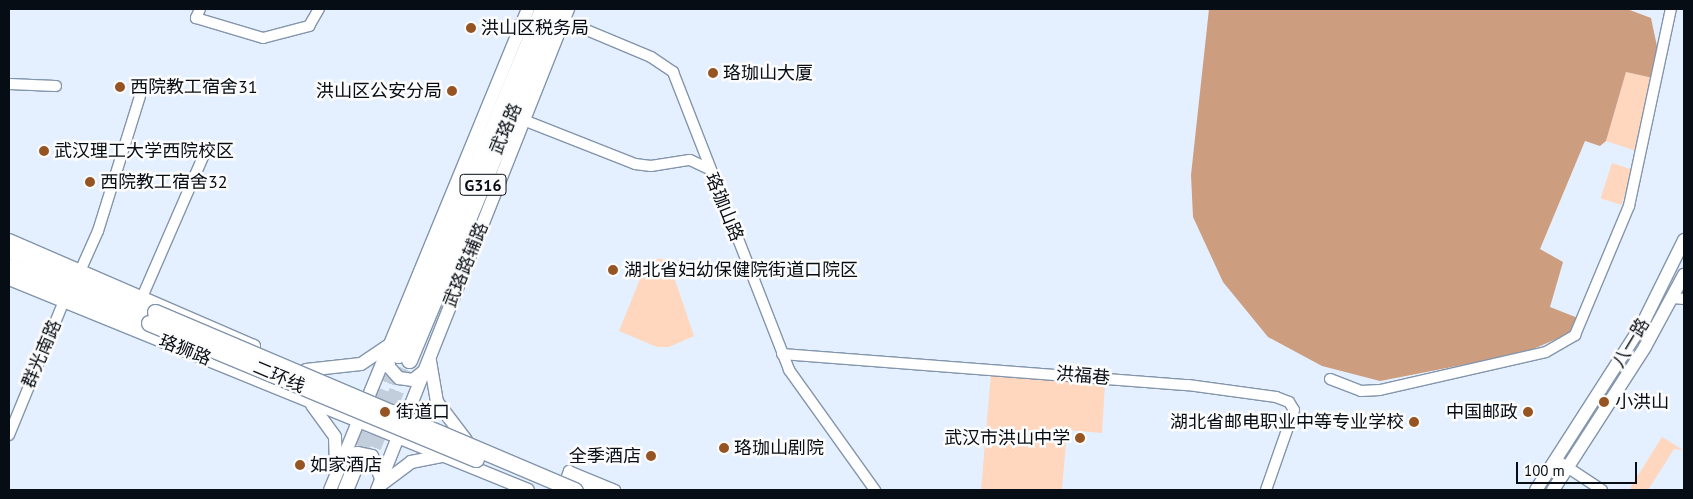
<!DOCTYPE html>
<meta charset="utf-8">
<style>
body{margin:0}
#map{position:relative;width:1693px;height:499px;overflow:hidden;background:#e4f0ff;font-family:"PT Sans","Noto Sans SC",sans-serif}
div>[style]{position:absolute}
.green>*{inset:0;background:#ffd6be;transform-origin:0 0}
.forest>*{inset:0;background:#cd9d7f}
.highway-tunnel>*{height:15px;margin-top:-7.5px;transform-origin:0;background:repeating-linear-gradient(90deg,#c3cedc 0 15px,transparent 0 23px)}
.roads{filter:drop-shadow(1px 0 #8395ac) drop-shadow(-1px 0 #8395ac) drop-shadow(0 1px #8395ac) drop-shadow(0 -1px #8395ac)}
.minor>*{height:10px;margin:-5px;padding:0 5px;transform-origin:5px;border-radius:5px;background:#fff}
.major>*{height:12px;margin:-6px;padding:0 6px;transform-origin:6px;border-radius:6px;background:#fff}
.highway>*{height:15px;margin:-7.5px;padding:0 7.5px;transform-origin:7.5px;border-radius:7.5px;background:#fff}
.bridges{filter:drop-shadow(1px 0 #8395ac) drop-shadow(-1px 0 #8395ac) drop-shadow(0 1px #8395ac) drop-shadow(0 -1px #8395ac)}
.highway-bridge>*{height:15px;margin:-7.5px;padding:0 7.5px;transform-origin:7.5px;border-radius:7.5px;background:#fff}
.dots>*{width:14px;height:14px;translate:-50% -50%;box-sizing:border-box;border:2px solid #fcfcfc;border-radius:50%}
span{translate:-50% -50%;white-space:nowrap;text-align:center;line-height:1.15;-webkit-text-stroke:5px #fcfcfc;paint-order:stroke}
.shield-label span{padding:1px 4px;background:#fcfcfc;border:1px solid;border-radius:4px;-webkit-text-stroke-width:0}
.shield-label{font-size:16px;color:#070d14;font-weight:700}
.poi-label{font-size:18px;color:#070d14}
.left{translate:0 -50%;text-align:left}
.right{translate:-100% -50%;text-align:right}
.street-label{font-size:18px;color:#070d14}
.frame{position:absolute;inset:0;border:10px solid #070d14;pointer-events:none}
.scale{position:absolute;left:1516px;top:462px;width:121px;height:22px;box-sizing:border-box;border:2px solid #070d14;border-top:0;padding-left:6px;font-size:15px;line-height:18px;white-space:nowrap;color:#070d14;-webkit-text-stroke:4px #fcfcfc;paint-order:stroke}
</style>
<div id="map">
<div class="green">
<div style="clip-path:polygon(1626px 72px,1653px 78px,1639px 152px,1606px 141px)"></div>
<div style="left:1612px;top:163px;width:22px;height:37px;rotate:18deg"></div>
<div style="clip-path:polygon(648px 259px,668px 259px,694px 336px,669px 347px,657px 347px,619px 331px)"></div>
<div style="clip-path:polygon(991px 373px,1105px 383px,1102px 433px,1067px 430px,1062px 490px,981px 490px)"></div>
<div style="clip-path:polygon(1662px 437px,1683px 450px,1674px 449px,1648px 490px,1634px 490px,1630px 488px)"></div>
</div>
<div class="forest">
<div style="clip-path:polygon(1209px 9px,1627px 9px,1651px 18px,1658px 51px,1653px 78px,1626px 72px,1606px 141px,1600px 146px,1585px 141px,1540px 249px,1563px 262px,1550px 307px,1578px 318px,1568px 334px,1524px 353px,1380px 381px,1322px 366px,1268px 337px,1223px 282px,1193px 217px,1191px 175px)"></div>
</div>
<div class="highway-tunnel">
<div style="left:354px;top:468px;width:121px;rotate:-68.7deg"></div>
<div style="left:365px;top:468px;width:117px;rotate:-67.8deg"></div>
</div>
<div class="roads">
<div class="minor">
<div style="left:200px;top:9px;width:10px;rotate:114deg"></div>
<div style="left:196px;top:18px;width:70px;rotate:16.6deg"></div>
<div style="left:263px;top:38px;width:48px;rotate:-14.6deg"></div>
<div style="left:309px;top:26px;width:20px;rotate:-60deg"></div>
<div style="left:565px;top:21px;width:93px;rotate:22.7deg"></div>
<div style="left:651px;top:57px;width:27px;rotate:34deg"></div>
<div style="left:673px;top:72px;width:320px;rotate:68.7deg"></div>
<div style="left:789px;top:370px;width:148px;rotate:54.4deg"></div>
<div style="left:9px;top:84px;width:47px;rotate:2.4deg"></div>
<div style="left:526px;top:121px;width:117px;rotate:21.5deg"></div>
<div style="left:635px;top:164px;width:16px;rotate:7deg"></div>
<div style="left:651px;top:166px;width:39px;rotate:-9deg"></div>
<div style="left:690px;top:160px;width:21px;rotate:25deg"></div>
<div style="left:81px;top:269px;width:42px;rotate:-65.9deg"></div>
<div style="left:98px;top:231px;width:141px;rotate:-72.7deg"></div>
<div style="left:143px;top:295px;width:158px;rotate:-66.5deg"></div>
<div style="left:1673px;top:298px;width:11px;rotate:5deg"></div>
<div style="left:782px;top:354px;width:407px;rotate:4.4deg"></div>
<div style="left:1188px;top:385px;width:89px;rotate:7.8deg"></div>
<div style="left:1276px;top:397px;width:14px;rotate:21deg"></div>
<div style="left:1289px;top:402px;width:9px;rotate:58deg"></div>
<div style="left:1294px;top:410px;width:85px;rotate:109.3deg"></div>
<div style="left:1330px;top:379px;width:33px;rotate:21deg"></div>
<div style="left:1361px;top:391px;width:19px;rotate:-3deg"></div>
<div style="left:1380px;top:390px;width:170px;rotate:-12.9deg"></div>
<div style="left:1546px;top:352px;width:34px;rotate:-30deg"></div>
<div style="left:1575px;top:335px;width:140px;rotate:-67.3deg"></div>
<div style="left:1629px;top:206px;width:201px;rotate:-78deg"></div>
<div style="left:9px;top:435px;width:145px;rotate:-67.7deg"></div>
<div style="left:1561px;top:463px;width:49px;rotate:33.4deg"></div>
<div style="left:565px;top:482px;width:12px;rotate:-70deg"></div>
<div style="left:569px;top:471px;width:50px;rotate:22.4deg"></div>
</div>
<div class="major">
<div style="left:9px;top:240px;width:267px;rotate:23.4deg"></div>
<div style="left:9px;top:279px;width:560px;rotate:22.12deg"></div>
<div style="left:388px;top:353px;width:14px;rotate:86deg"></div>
<div style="left:389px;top:367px;width:15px;rotate:48deg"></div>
<div style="left:399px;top:378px;width:14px;rotate:8deg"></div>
<div style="left:413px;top:380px;width:13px;rotate:-39deg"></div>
<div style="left:430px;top:361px;width:42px;rotate:80.3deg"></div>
<div style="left:437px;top:402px;width:48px;rotate:52.7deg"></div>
<div style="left:306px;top:370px;width:55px;rotate:-6.2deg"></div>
<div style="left:361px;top:364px;width:34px;rotate:-34deg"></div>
<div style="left:312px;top:405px;width:39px;rotate:54deg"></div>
<div style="left:335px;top:437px;width:32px;rotate:88deg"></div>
<div style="left:344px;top:457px;width:14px;rotate:-17deg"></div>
<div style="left:357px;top:453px;width:15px;rotate:11deg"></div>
<div style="left:372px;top:456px;width:24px;rotate:68deg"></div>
<div style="left:382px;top:484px;width:36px;rotate:-37deg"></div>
<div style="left:411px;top:462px;width:31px;rotate:-11deg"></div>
<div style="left:330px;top:490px;width:520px;rotate:-67.63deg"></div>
<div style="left:377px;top:490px;width:518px;rotate:-68.34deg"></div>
<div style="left:1536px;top:490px;width:196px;rotate:-57.3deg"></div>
<div style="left:1642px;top:325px;width:95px;rotate:-63.7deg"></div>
<div style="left:1553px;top:490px;width:170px;rotate:-57.2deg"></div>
<div style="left:1645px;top:347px;width:82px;rotate:-61.6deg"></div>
</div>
<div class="highway">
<div style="left:9px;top:250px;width:159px;rotate:23deg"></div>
<div style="left:9px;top:266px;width:151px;rotate:22.2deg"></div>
<div style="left:398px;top:355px;width:375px;rotate:-67.4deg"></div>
<div style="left:409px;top:360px;width:381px;rotate:-67.3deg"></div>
<div style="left:565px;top:482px;width:37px;rotate:13deg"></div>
<div style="left:345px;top:490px;width:24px;rotate:-68deg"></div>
</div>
</div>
<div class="bridges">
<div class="highway-bridge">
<div style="left:155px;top:312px;width:456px;rotate:23deg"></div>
<div style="left:149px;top:323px;width:354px;rotate:22.6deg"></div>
</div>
</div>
<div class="dots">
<div style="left:471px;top:28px;background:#965423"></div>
<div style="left:713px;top:73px;background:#965423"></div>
<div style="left:120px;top:87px;background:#965423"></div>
<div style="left:452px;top:91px;background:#965423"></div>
<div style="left:44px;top:151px;background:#965423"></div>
<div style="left:90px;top:182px;background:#965423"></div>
<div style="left:613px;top:270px;background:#965423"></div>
<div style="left:1604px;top:402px;background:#965423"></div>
<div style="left:385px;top:412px;background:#965423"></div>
<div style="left:1528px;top:412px;background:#965423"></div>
<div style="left:1414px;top:422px;background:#965423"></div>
<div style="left:1080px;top:438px;background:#965423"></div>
<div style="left:724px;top:448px;background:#965423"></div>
<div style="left:651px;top:456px;background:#965423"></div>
<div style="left:300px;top:465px;background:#965423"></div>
</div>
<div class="shield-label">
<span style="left:483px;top:185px">G316</span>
</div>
<div class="poi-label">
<span class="left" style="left:481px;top:28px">洪山区税务局</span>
<span class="left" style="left:723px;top:73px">珞珈山大厦</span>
<span class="left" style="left:130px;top:87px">西院教工宿舍31</span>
<span class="right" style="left:442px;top:91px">洪山区公安分局</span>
<span class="left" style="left:54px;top:151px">武汉理工大学西院校区</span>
<span class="left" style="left:100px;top:182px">西院教工宿舍32</span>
<span class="left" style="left:624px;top:270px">湖北省妇幼保健院街道口院区</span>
<span class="left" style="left:1615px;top:402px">小洪山</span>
<span class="left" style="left:396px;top:412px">街道口</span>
<span class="right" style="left:1518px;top:412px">中国邮政</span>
<span class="right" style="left:1404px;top:422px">湖北省邮电职业中等专业学校</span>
<span class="right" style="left:1070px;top:438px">武汉市洪山中学</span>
<span class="left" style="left:734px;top:448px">珞珈山剧院</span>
<span class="right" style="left:641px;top:456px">全季酒店</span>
<span class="left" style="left:310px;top:465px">如家酒店</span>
</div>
<div class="street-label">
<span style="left:506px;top:129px;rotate:-67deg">武珞路</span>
<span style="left:724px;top:207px;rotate:68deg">珞珈山路</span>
<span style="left:466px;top:265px;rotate:-68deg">武珞路辅路</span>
<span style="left:1631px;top:343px;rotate:-59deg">八一路</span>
<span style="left:185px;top:350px;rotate:22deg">珞狮路</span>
<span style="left:42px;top:354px;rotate:-67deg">群光南路</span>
<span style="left:1083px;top:376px;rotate:5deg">洪福巷</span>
<span style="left:279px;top:377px;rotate:23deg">二环线</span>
</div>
<div class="frame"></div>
<div class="scale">100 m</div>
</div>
